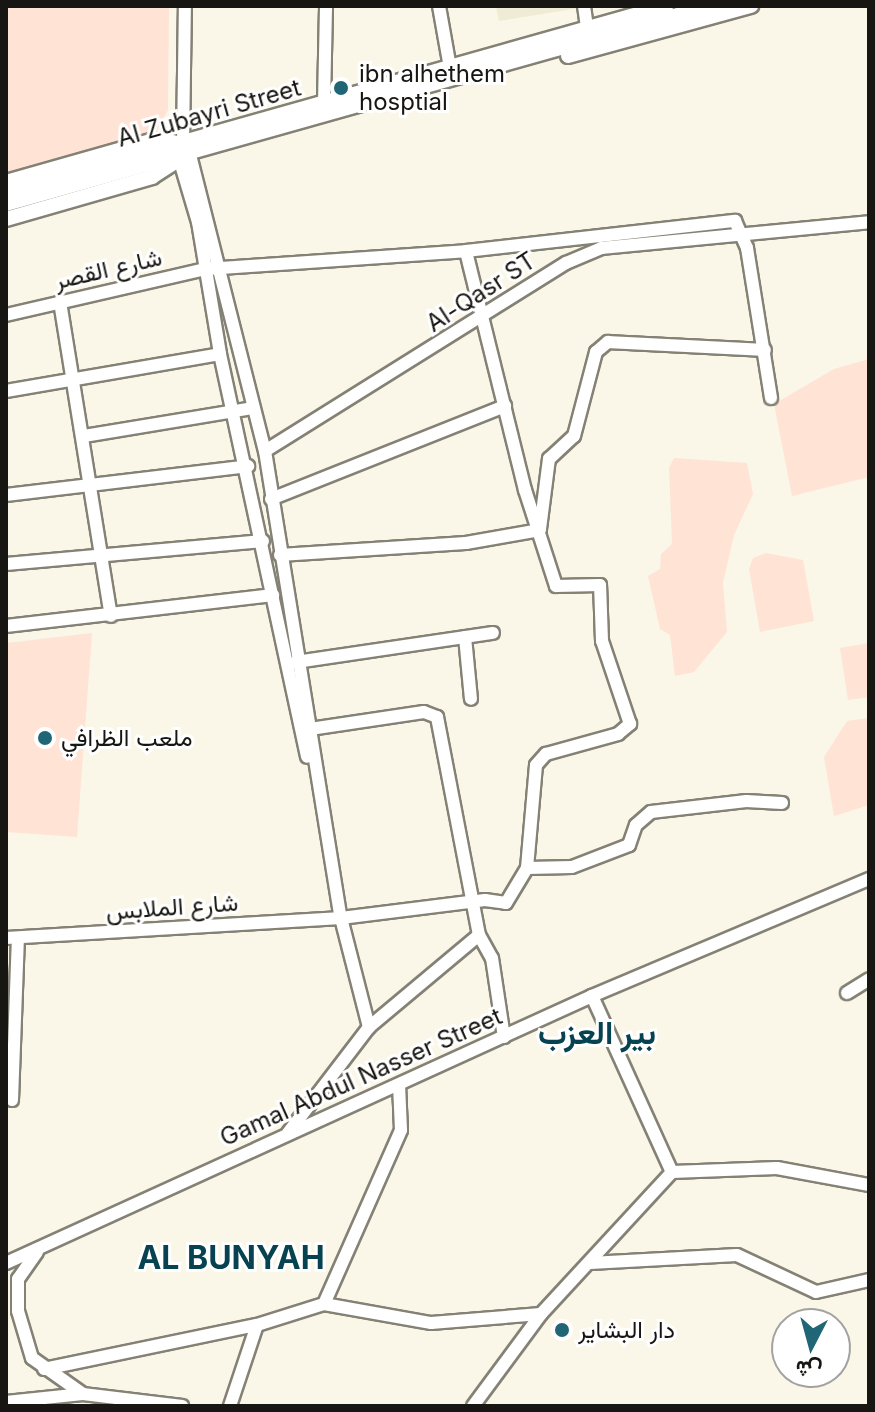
<!DOCTYPE html>
<meta charset="utf-8">
<style>
body{margin:0}
#map{position:relative;width:875px;height:1412px;overflow:hidden;background:#faf7e9;font-family:Inter,Vazirmatn,sans-serif}
div>[style]{position:absolute}
.built>*{inset:0;background:#f0ebd5}
.green>*{inset:0;background:#ffe3d5}
.roads{filter:drop-shadow(2px 0 #848175) drop-shadow(-2px 0 #848175) drop-shadow(0 2px #848175) drop-shadow(0 -2px #848175)}
.minor>*{height:12px;margin:-6px;padding:0 6px;transform-origin:6px;border-radius:6px;background:#fff}
.major>*{height:14px;margin:-7px;padding:0 7px;transform-origin:7px;border-radius:7px;background:#fff}
.dots>*{width:22px;height:22px;translate:-50% -50%;box-sizing:border-box;border:4px solid #fff;border-radius:50%}
span{translate:-50% -50%;white-space:nowrap;text-align:center;line-height:1.15;-webkit-text-stroke:6px #fff;paint-order:stroke}
.poi-label{font-size:24px;color:#171612}
.left{translate:0 -50%;text-align:left}
.street-label{font-size:24px;color:#171612}
.district-label{font-size:32px;color:#06424f;font-weight:700}
.frame{position:absolute;inset:0;border:8px solid #171612;pointer-events:none}
.north{position:absolute;left:771px;top:1308px;width:80px;height:80px;box-sizing:border-box;background:#fff;border:2px solid #a2a2a0;border-radius:50%;rotate:186deg;font-size:22px;font-weight:700;line-height:32px;text-align:center;color:#171612}
.north::after{content:'';display:block;margin:auto;width:28px;height:36px;background:#216677;clip-path:polygon(50% 0,100% 100%,50% 72%,0 100%)}
</style>
<div id="map">
<div class="built">
<div style="clip-path:polygon(496px 6px,580px 6px,580px 8px,499px 21px)"></div>
</div>
<div class="green">
<div style="clip-path:polygon(6px 6px,169px 6px,168px 110px,156px 133px,6px 175px)"></div>
<div style="clip-path:polygon(869px 359px,869px 477px,792px 496px,774px 404px,834px 369px)"></div>
<div style="clip-path:polygon(674px 458px,747px 463px,753px 494px,734px 535px,723px 583px,727px 632px,694px 672px,675px 676px,670px 635px,660px 629px,648px 576px,660px 569px,661px 554px,672px 544px,669px 468px)"></div>
<div style="clip-path:polygon(766px 553px,803px 560px,814px 621px,760px 632px,749px 569px,753px 558px)"></div>
<div style="clip-path:polygon(92px 633px,77px 837px,6px 832px,6px 643px)"></div>
<div style="clip-path:polygon(869px 643px,869px 697px,848px 700px,840px 648px)"></div>
<div style="clip-path:polygon(869px 718px,869px 805px,834px 816px,824px 757px,847px 721px)"></div>
</div>
<div class="roads">
<div class="minor">
<div style="left:439px;top:6px;width:63px;rotate:79.9deg"></div>
<div style="left:584px;top:6px;width:21px;rotate:82deg"></div>
<div style="left:324px;top:103px;width:97px;rotate:-88.8deg"></div>
<div style="left:183px;top:143px;width:137px;rotate:-89.2deg"></div>
<div style="left:190px;top:155px;width:305px;rotate:75.8deg"></div>
<div style="left:265px;top:451px;width:473px;rotate:80.8deg"></div>
<div style="left:341px;top:918px;width:113px;rotate:75.6deg"></div>
<div style="left:179px;top:158px;width:67px;rotate:73.5deg"></div>
<div style="left:198px;top:222px;width:134px;rotate:80.5deg"></div>
<div style="left:220px;top:354px;width:412px;rotate:77.8deg"></div>
<div style="left:60px;top:302px;width:318px;rotate:80.8deg"></div>
<div style="left:6px;top:315px;width:204px;rotate:-13deg"></div>
<div style="left:205px;top:269px;width:262px;rotate:-3.9deg"></div>
<div style="left:466px;top:251px;width:271px;rotate:-6.4deg"></div>
<div style="left:735px;top:221px;width:30px;rotate:66deg"></div>
<div style="left:747px;top:248px;width:152px;rotate:80.9deg"></div>
<div style="left:6px;top:391px;width:217px;rotate:-9.8deg"></div>
<div style="left:84px;top:436px;width:172px;rotate:-9.4deg"></div>
<div style="left:265px;top:451px;width:355px;rotate:-32deg"></div>
<div style="left:566px;top:263px;width:38px;rotate:-23deg"></div>
<div style="left:601px;top:248px;width:269px;rotate:-5.5deg"></div>
<div style="left:6px;top:495px;width:244px;rotate:-6.8deg"></div>
<div style="left:271px;top:499px;width:252px;rotate:-21.7deg"></div>
<div style="left:540px;top:529px;width:71px;rotate:-82.7deg"></div>
<div style="left:549px;top:459px;width:34px;rotate:-43deg"></div>
<div style="left:574px;top:436px;width:87px;rotate:-75.3deg"></div>
<div style="left:596px;top:352px;width:16px;rotate:-40deg"></div>
<div style="left:608px;top:342px;width:157px;rotate:2.9deg"></div>
<div style="left:280px;top:555px;width:186px;rotate:-3.7deg"></div>
<div style="left:466px;top:543px;width:75px;rotate:-10deg"></div>
<div style="left:6px;top:564px;width:258px;rotate:-5.1deg"></div>
<div style="left:6px;top:626px;width:269px;rotate:-6.6deg"></div>
<div style="left:465px;top:637px;width:62px;rotate:84.5deg"></div>
<div style="left:296px;top:662px;width:199px;rotate:-8.4deg"></div>
<div style="left:310px;top:729px;width:115px;rotate:-8.5deg"></div>
<div style="left:424px;top:712px;width:14px;rotate:21deg"></div>
<div style="left:437px;top:717px;width:222px;rotate:79.1deg"></div>
<div style="left:479px;top:935px;width:26px;rotate:61deg"></div>
<div style="left:492px;top:958px;width:80px;rotate:81.4deg"></div>
<div style="left:527px;top:868px;width:45px;rotate:-1.3deg"></div>
<div style="left:572px;top:867px;width:61px;rotate:-21.1deg"></div>
<div style="left:629px;top:845px;width:21px;rotate:-71deg"></div>
<div style="left:636px;top:825px;width:20px;rotate:-41deg"></div>
<div style="left:651px;top:812px;width:96px;rotate:-6.6deg"></div>
<div style="left:746px;top:801px;width:36px;rotate:3deg"></div>
<div style="left:6px;top:938px;width:336px;rotate:-3.4deg"></div>
<div style="left:341px;top:918px;width:145px;rotate:-7.1deg"></div>
<div style="left:485px;top:900px;width:21px;rotate:8deg"></div>
<div style="left:506px;top:903px;width:41px;rotate:-59deg"></div>
<div style="left:527px;top:868px;width:103px;rotate:-85deg"></div>
<div style="left:536px;top:765px;width:15px;rotate:-48deg"></div>
<div style="left:546px;top:754px;width:75px;rotate:-15.5deg"></div>
<div style="left:618px;top:734px;width:16px;rotate:-40deg"></div>
<div style="left:630px;top:724px;width:88px;rotate:-108.6deg"></div>
<div style="left:602px;top:641px;width:56px;rotate:-92deg"></div>
<div style="left:600px;top:585px;width:44px;rotate:178.7deg"></div>
<div style="left:556px;top:586px;width:101px;rotate:-107.9deg"></div>
<div style="left:525px;top:490px;width:246px;rotate:-103.9deg"></div>
<div style="left:847px;top:993px;width:26px;rotate:-32deg"></div>
<div style="left:592px;top:996px;width:193px;rotate:65.6deg"></div>
<div style="left:12px;top:1100px;width:161px;rotate:-87.9deg"></div>
<div style="left:288px;top:1133px;width:133px;rotate:-52.6deg"></div>
<div style="left:369px;top:1027px;width:143px;rotate:-39.9deg"></div>
<div style="left:37px;top:1252px;width:33px;rotate:125deg"></div>
<div style="left:18px;top:1279px;width:32px;rotate:90deg"></div>
<div style="left:18px;top:1311px;width:49px;rotate:73.4deg"></div>
<div style="left:32px;top:1358px;width:62px;rotate:35.2deg"></div>
<div style="left:6px;top:1263px;width:644px;rotate:-24.5deg"></div>
<div style="left:592px;top:996px;width:301px;rotate:-22.9deg"></div>
<div style="left:590px;top:1263px;width:147px;rotate:-3.1deg"></div>
<div style="left:737px;top:1255px;width:87px;rotate:25.1deg"></div>
<div style="left:816px;top:1292px;width:54px;rotate:-12.8deg"></div>
<div style="left:324px;top:1304px;width:190px;rotate:-66.1deg"></div>
<div style="left:401px;top:1130px;width:45px;rotate:-92.5deg"></div>
<div style="left:44px;top:1369px;width:217px;rotate:-11.7deg"></div>
<div style="left:257px;top:1325px;width:70px;rotate:-17.4deg"></div>
<div style="left:324px;top:1304px;width:109px;rotate:10.1deg"></div>
<div style="left:431px;top:1323px;width:110px;rotate:-4.7deg"></div>
<div style="left:541px;top:1314px;width:193px;rotate:-47.3deg"></div>
<div style="left:672px;top:1172px;width:105px;rotate:-2.2deg"></div>
<div style="left:777px;top:1168px;width:94px;rotate:10.5deg"></div>
<div style="left:6px;top:1402px;width:77px;rotate:-5.9deg"></div>
<div style="left:83px;top:1394px;width:100px;rotate:6.9deg"></div>
<div style="left:230px;top:1406px;width:85px;rotate:-71.6deg"></div>
<div style="left:473px;top:1406px;width:114px;rotate:-53.5deg"></div>
</div>
<div class="major">
<div style="left:568px;top:56px;width:190px;rotate:-15.3deg"></div>
<div style="left:6px;top:182px;width:154px;rotate:-15.8deg"></div>
<div style="left:154px;top:140px;width:20px;rotate:6deg"></div>
<div style="left:6px;top:192px;width:686px;rotate:-15.74deg"></div>
<div style="left:6px;top:204px;width:731px;rotate:-15.71deg"></div>
<div style="left:6px;top:219px;width:152px;rotate:-16deg"></div>
<div style="left:152px;top:177px;width:24px;rotate:-33deg"></div>
</div>
</div>
<div class="dots">
<div style="left:341px;top:88px;background:#216677"></div>
<div style="left:45px;top:738px;background:#216677"></div>
<div style="left:562px;top:1330px;background:#216677"></div>
</div>
<div class="poi-label">
<span class="left" style="left:359px;top:88px">ibn alhethem<br>hosptial</span>
<span class="left" style="left:61px;top:738px">ملعب الظرافي</span>
<span class="left" style="left:578px;top:1330px">دار البشاير</span>
</div>
<div class="street-label">
<span style="left:209px;top:113px;rotate:-16deg">Al Zubayri Street</span>
<span style="left:108px;top:269px;rotate:-13deg">شارع القصر</span>
<span style="left:481px;top:292px;rotate:-33deg">Al-Qasr ST</span>
<span style="left:172px;top:907px;rotate:-4deg">شارع الملابس</span>
<span style="left:361px;top:1077px;rotate:-24deg">Gamal Abdul Nasser Street</span>
</div>
<div class="district-label">
<span style="left:597px;top:1033px">بير العزب</span>
<span style="left:231px;top:1258px">AL BUNYAH</span>
</div>
<div class="frame"></div>
<div class="north">ش</div>
</div>
